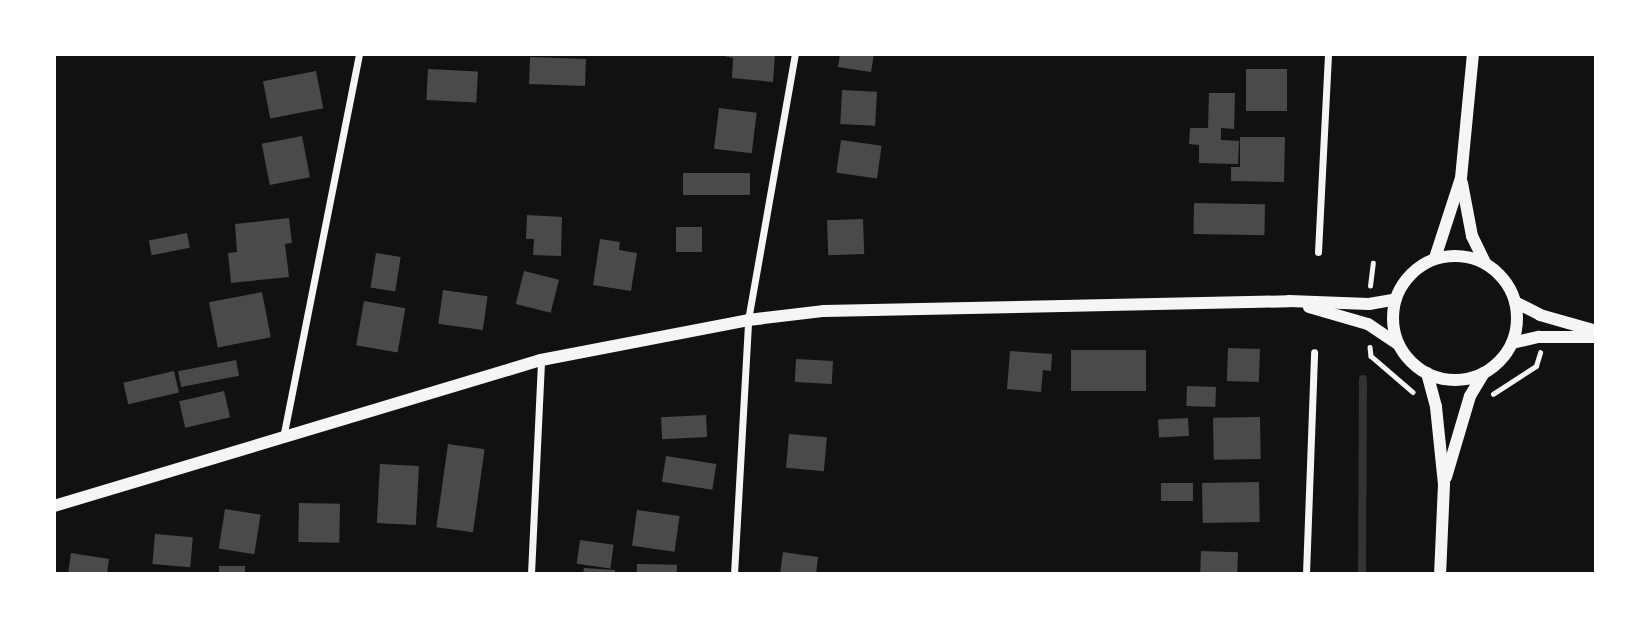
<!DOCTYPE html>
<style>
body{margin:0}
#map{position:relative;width:1650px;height:628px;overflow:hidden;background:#111;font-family:"Times New Roman",serif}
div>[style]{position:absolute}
.stream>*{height:8px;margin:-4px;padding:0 4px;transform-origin:4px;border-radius:4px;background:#333}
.building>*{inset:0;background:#4a4a4a;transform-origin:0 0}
.path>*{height:4.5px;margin:-2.25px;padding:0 2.25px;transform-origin:2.25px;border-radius:2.25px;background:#f5f5f5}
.minor>*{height:7px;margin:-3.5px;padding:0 3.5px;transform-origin:3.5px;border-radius:3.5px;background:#f5f5f5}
.tertiary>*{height:12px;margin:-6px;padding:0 6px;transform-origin:6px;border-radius:6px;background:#f5f5f5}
.tertiary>.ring{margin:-6px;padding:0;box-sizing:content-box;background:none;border:12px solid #f5f5f5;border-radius:50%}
span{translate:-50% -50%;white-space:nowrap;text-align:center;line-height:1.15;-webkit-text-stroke:5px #fff;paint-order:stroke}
.frame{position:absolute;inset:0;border:56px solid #fff;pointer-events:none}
</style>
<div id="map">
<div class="stream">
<div style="left:1362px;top:574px;width:195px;rotate:-89.7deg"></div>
</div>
<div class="building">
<div style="clip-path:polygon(714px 54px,775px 54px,773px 82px,732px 78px,733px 58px)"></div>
<div style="clip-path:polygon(840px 54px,874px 54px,871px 72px,838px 67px)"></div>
<div style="left:530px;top:57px;width:56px;height:27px;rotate:2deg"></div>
<div style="left:428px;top:69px;width:50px;height:31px;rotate:3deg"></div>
<div style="left:1246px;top:69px;width:41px;height:42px"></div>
<div style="left:316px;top:71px;width:38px;height:54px;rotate:79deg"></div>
<div style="left:842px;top:90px;width:35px;height:34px;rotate:3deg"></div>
<div style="clip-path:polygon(1209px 93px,1235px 93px,1234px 129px,1221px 128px,1221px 140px,1239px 141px,1238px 164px,1199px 163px,1199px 145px,1189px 144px,1190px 128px,1208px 128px)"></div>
<div style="left:719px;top:108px;width:38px;height:41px;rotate:7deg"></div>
<div style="left:302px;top:136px;width:42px;height:41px;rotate:79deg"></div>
<div style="clip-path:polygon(1240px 137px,1285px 137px,1284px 182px,1231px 181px,1231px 167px,1240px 167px)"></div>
<div style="left:841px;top:140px;width:41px;height:33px;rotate:8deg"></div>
<div style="left:750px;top:173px;width:22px;height:67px;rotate:90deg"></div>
<div style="left:1194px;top:203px;width:71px;height:31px;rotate:1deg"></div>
<div style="clip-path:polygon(527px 215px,562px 217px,561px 256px,533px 255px,534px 239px,526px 239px)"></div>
<div style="clip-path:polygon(289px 218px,292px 243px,285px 244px,289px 277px,231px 283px,228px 253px,237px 252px,235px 224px)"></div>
<div style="left:863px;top:219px;width:35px;height:36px;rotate:88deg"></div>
<div style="left:676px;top:227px;width:26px;height:25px"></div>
<div style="left:187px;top:233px;width:15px;height:39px;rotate:79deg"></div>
<div style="clip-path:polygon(600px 239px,620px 242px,619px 250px,637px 253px,631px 291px,593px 285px)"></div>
<div style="left:376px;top:253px;width:25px;height:35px;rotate:9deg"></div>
<div style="left:524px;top:271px;width:36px;height:34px;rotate:14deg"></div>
<div style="left:443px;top:290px;width:45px;height:34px;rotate:8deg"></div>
<div style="left:262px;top:292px;width:46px;height:54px;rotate:79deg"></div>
<div style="left:364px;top:301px;width:42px;height:45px;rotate:10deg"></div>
<div style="left:1228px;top:348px;width:32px;height:33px;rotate:2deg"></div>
<div style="left:1146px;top:350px;width:41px;height:75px;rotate:90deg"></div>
<div style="clip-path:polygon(1010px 351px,1052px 354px,1051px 371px,1043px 370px,1041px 392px,1007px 389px)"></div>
<div style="left:796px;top:359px;width:37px;height:23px;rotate:3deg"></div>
<div style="left:236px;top:360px;width:16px;height:59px;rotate:79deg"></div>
<div style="left:174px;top:371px;width:22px;height:52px;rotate:77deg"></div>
<div style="left:1187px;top:386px;width:29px;height:20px;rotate:2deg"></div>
<div style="left:224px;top:391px;width:27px;height:46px;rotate:77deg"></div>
<div style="left:706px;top:415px;width:22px;height:45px;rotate:87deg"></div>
<div style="left:1260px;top:417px;width:42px;height:47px;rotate:89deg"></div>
<div style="left:1188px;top:418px;width:18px;height:30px;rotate:87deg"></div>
<div style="left:789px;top:434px;width:38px;height:34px;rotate:5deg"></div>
<div style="left:448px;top:444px;width:37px;height:84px;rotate:8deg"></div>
<div style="left:666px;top:456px;width:51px;height:26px;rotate:9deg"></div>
<div style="left:380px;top:464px;width:39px;height:59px;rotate:3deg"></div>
<div style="left:1259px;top:482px;width:40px;height:57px;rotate:89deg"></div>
<div style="left:1161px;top:483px;width:32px;height:18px"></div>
<div style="left:299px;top:503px;width:41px;height:39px;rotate:1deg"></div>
<div style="left:225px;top:509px;width:36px;height:40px;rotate:9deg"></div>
<div style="left:637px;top:510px;width:43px;height:36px;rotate:8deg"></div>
<div style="left:155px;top:534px;width:38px;height:30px;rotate:5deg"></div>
<div style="left:580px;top:540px;width:34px;height:24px;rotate:8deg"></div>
<div style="left:1201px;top:551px;width:37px;height:23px;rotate:2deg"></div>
<div style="clip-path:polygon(783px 552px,818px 557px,816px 574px,780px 574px)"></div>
<div style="clip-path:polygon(71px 553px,109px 559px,107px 574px,68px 574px)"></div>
<div style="left:637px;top:564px;width:40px;height:10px;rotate:1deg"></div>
<div style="left:245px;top:566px;width:8px;height:26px;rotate:90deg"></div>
<div style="clip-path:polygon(584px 568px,615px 570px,615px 574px,583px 574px)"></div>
</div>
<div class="path">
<div style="left:1370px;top:286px;width:23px;rotate:-83deg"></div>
<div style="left:1370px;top:347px;width:9px;rotate:84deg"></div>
<div style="left:1371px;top:356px;width:55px;rotate:40.6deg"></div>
<div style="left:1493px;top:394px;width:51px;rotate:-33.1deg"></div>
<div style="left:1536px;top:366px;width:14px;rotate:-73deg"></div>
</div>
<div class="minor">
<div style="left:1318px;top:252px;width:198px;rotate:-87.1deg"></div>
<div style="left:283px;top:438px;width:391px;rotate:-78.8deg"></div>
<div style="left:531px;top:574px;width:214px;rotate:-87.3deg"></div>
<div style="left:734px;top:574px;width:254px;rotate:-86.8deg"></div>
<div style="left:748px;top:320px;width:270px;rotate:-80deg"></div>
<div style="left:1306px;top:574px;width:222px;rotate:-87.9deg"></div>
</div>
<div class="tertiary">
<div style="left:1462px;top:183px;width:54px;rotate:79.3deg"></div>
<div style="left:1472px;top:236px;width:30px;rotate:64deg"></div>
<div class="ring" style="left:1393px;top:256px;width:112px;height:112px"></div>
<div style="left:1435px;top:258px;width:84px;rotate:-72deg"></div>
<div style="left:1461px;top:178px;width:125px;rotate:-84.5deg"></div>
<div style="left:1515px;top:302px;width:28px;rotate:27deg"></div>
<div style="left:1540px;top:315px;width:58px;rotate:15.9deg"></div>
<div style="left:1309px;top:307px;width:61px;rotate:16.1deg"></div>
<div style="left:1368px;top:324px;width:36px;rotate:34deg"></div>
<div style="left:1512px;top:343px;width:28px;rotate:-13deg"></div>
<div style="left:1539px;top:337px;width:57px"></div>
<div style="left:1427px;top:373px;width:35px;rotate:75deg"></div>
<div style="left:1436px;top:407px;width:77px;rotate:84.1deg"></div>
<div style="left:1444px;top:484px;width:90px;rotate:92.5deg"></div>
<div style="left:1446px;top:477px;width:84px;rotate:-73.5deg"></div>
<div style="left:1470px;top:396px;width:27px;rotate:-59deg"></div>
<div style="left:54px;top:506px;width:508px;rotate:-16.69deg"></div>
<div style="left:541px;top:360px;width:211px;rotate:-10.9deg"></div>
<div style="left:748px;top:320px;width:77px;rotate:-6.8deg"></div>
<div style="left:824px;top:311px;width:465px;rotate:-1.2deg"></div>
<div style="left:1289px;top:301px;width:80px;rotate:2.1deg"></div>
<div style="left:1369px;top:304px;width:27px;rotate:-10deg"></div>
</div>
<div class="frame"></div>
</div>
